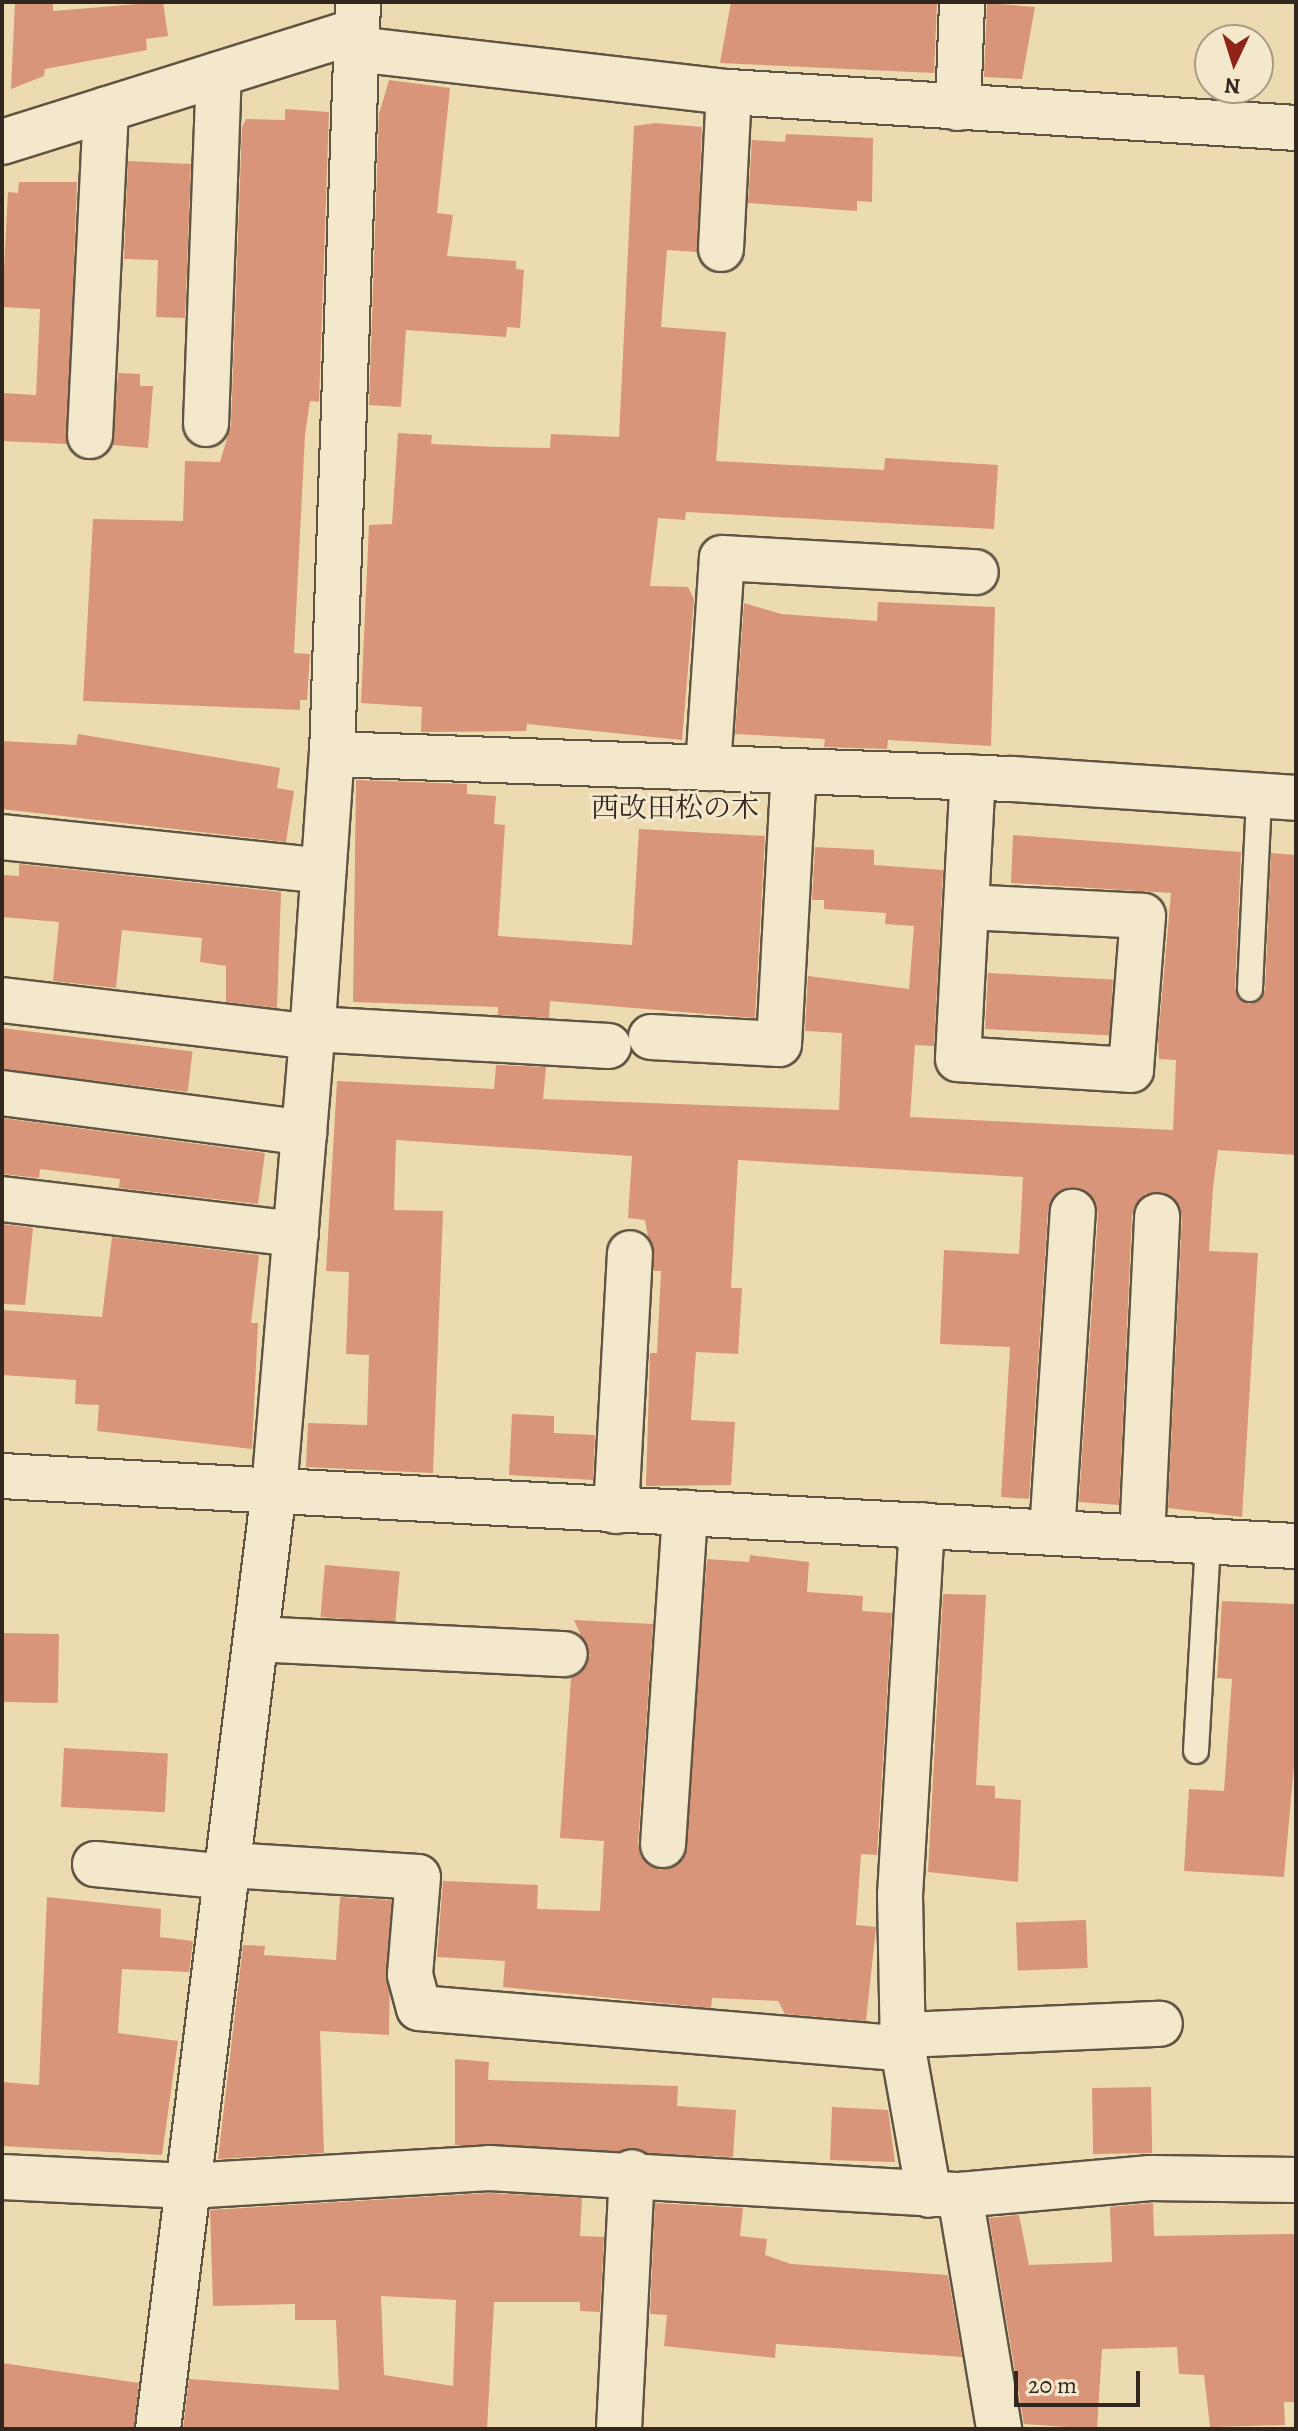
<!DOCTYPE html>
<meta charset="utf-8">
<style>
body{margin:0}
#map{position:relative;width:1298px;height:2431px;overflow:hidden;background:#ecdbb1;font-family:Alegreya,"Noto Serif JP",serif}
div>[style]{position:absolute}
.building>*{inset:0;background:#d99579;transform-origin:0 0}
.roads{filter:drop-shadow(2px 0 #605443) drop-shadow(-2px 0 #605443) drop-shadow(0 2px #605443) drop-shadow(0 -2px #605443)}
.service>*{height:24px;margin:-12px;padding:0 12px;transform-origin:12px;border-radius:12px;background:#f3e8cc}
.minor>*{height:44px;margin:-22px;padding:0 22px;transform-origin:22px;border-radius:22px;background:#f3e8cc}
.tertiary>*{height:44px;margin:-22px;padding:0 22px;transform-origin:22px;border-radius:22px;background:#f3e8cc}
span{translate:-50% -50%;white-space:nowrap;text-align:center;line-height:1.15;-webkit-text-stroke:6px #f3e8cc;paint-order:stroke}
.quarter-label{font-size:28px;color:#32271e}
.frame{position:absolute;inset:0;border:4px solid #32271e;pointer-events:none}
.north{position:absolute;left:1194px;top:24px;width:80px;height:80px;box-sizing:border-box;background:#f3e8cc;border:2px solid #a69b86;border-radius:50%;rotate:184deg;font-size:22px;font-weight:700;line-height:32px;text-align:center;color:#32271e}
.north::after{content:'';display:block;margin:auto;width:28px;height:36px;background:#8f2418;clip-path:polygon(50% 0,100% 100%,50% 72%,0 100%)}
.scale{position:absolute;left:1014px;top:2371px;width:126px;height:36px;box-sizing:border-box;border:4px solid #32271e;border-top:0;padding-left:10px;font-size:24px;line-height:28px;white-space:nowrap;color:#32271e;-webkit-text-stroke:6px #f3e8cc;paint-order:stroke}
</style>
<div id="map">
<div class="building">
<div style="clip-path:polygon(15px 2px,53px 2px,53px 11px,163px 2px,168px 36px,146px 39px,147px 50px,45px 69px,44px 76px,11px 89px)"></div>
<div style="clip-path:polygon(731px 2px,937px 2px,934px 73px,720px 63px)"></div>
<div style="clip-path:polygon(987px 3px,1035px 7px,1022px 79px,984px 77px)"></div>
<div style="clip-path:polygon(389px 80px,450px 88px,437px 213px,453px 215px,447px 256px,516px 261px,516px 269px,524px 270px,520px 328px,507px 327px,506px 337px,406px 330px,401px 407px,369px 405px,379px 114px)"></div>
<div style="clip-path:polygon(285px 109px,329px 112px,319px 402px,310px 401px,305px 435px,294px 653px,310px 654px,307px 700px,300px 700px,300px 710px,83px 701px,93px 519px,183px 521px,185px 461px,220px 462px,231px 425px,242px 127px,246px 119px,285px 120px)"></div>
<div style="clip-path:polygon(655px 123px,702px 127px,697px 252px,667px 250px,661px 327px,726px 332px,716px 461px,884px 470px,885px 458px,998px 465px,994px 529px,686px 512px,685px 520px,658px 518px,650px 586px,688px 587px,694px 599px,682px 740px,527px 724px,526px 731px,421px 732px,422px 707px,361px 703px,369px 525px,392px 524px,398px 433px,432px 435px,431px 444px,498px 447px,550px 448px,551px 434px,619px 437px,634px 126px)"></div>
<div style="clip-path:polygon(786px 134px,873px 138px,872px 202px,857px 201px,857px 211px,748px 203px,752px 140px,785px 142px)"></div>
<div style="clip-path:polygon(128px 161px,191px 164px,185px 318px,156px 317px,158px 260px,124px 259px)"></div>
<div style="clip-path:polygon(19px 182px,77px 182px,67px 444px,2px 441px,2px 393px,36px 395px,40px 309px,2px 307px,8px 192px,18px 193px)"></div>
<div style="clip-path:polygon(118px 373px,140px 374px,140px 386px,153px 386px,148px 448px,113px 445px)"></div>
<div style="clip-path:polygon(878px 602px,995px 607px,991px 746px,888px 740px,887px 749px,824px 747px,825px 739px,735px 734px,744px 603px,781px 614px,877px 621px)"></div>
<div style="clip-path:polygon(78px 734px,280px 768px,277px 788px,294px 791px,286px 842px,2px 809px,2px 741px,76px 745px)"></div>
<div style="clip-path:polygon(356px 780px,467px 784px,467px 794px,496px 796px,494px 824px,505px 825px,498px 936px,632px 945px,639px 829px,765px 836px,755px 1018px,550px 1001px,549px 1018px,498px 1015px,498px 1007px,353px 1002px)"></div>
<div style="clip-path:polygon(1013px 835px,1241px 852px,1235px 988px,1249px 1004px,1265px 990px,1271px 853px,1296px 855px,1296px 1155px,1218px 1150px,1213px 1187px,1209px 1251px,1258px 1253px,1242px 1517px,1168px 1508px,1182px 1217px,1170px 1195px,1145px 1194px,1132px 1215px,1119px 1505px,1079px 1502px,1098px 1214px,1087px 1192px,1063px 1189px,1048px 1210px,1029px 1499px,1001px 1497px,1010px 1347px,940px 1344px,944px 1250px,1019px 1254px,1023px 1177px,738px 1160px,731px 1288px,742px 1288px,738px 1354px,696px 1352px,691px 1420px,735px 1422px,731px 1485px,646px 1486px,650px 1353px,657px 1353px,661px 1271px,654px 1271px,645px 1220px,628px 1218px,632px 1156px,396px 1140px,394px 1210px,443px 1211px,433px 1473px,306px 1467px,308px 1423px,367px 1425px,369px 1355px,346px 1354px,349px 1272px,326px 1271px,337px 1081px,494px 1089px,496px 1065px,546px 1067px,543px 1099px,839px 1110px,842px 1033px,805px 1031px,808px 976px,909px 989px,914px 926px,885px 924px,886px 913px,824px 909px,824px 900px,812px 900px,815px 847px,874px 850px,874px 865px,943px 870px,934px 1046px,915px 1045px,910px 1117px,1173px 1130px,1176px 1060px,1159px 1059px,1158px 1040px,1171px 893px,1011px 883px)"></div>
<div style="clip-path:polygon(19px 864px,281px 892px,277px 1008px,226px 1002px,226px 966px,200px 962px,202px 938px,122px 930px,116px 988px,53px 981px,59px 922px,2px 917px,2px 875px,19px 876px)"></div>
<div style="left:988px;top:973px;width:125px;height:56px;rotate:3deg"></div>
<div style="left:2px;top:1028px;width:192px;height:41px;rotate:7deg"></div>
<div style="clip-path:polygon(2px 1118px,265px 1153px,258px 1204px,119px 1188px,120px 1179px,40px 1169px,39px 1178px,2px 1174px)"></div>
<div style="clip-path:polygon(2px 1224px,33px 1228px,25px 1305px,2px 1304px)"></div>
<div style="clip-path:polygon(112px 1237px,259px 1255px,251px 1323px,258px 1323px,252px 1449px,97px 1431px,99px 1405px,75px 1404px,76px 1380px,2px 1375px,2px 1310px,102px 1317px)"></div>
<div style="clip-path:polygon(512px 1414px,554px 1416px,554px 1433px,595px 1435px,593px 1480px,509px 1475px)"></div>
<div style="clip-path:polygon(750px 1555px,809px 1562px,807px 1592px,863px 1596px,862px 1611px,892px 1613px,877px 1855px,861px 1854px,856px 1925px,876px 1927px,866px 2021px,785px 2014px,778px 2001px,712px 1998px,711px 2008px,503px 1987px,505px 1961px,437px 1957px,443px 1881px,538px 1885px,537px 1909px,600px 1911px,604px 1841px,560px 1838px,571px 1678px,590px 1656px,574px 1620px,653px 1624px,638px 1844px,641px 1857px,661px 1870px,683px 1860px,707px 1559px,749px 1562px)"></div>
<div style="left:325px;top:1565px;width:75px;height:52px;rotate:5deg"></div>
<div style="clip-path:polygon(943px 1594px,986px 1595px,976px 1785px,995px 1786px,995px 1798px,1021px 1800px,1018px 1882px,928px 1872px)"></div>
<div style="clip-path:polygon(1222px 1601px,1296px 1604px,1296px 1743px,1284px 1877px,1184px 1871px,1189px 1789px,1224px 1791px,1232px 1679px,1217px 1678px)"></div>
<div style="left:3px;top:1633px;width:56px;height:69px;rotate:1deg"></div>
<div style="left:64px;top:1748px;width:104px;height:59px;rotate:3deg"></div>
<div style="clip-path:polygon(47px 1897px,161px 1909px,160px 1937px,193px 1941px,189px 1972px,122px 1969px,118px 2033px,178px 2041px,162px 2155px,2px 2146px,2px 2082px,39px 2085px)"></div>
<div style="clip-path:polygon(340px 1897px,391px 1900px,389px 2035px,320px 2031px,324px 2153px,218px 2159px,243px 1945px,265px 1946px,264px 1955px,336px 1960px)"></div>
<div style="left:1086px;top:1920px;width:48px;height:70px;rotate:88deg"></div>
<div style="clip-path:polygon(455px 2059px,489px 2062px,488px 2080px,678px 2086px,677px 2106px,736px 2110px,733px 2157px,455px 2145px)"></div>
<div style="left:1151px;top:2087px;width:66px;height:59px;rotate:89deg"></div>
<div style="clip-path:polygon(832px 2107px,888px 2110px,895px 2162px,830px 2160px)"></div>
<div style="clip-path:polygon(evenodd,489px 2193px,582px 2198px,580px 2236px,604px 2237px,600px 2312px,580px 2311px,580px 2302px,494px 2302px,487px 2429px,183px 2429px,189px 2379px,339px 2390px,336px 2320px,295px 2320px,295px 2304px,213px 2306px,210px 2210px,489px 2193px,381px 2296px,456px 2300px,453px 2386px,384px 2375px,381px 2296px)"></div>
<div style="clip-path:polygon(655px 2203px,743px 2208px,740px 2236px,767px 2239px,765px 2255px,791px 2264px,948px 2275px,962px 2357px,776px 2344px,775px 2358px,664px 2346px,667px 2315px,650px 2314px)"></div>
<div style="clip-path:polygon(1153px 2203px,1154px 2236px,1296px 2234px,1296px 2402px,1284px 2402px,1285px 2425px,1210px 2427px,1204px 2375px,1179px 2374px,1177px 2347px,1102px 2349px,1097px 2429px,1024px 2424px,989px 2218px,1019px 2215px,1029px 2265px,1112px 2262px,1110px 2207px)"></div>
<div style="clip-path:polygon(2px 2363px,139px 2383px,134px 2429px,2px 2429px)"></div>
</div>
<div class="roads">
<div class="service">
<div style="left:1250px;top:989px;width:194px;rotate:-87.3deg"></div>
<div style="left:1196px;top:1751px;width:210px;rotate:-86.7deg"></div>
</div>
<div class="minor">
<div style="left:355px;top:49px;width:376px;rotate:6.6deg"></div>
<div style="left:729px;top:92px;width:568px;rotate:3.63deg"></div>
<div style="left:958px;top:108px;width:106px;rotate:-87.8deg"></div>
<div style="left:2px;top:142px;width:371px;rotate:-17.4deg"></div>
<div style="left:721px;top:249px;width:157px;rotate:-87.1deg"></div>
<div style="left:206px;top:424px;width:350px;rotate:-87.9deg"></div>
<div style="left:90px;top:436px;width:327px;rotate:-87.2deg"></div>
<div style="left:332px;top:754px;width:680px;rotate:2.11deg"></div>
<div style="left:1012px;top:779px;width:285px;rotate:3.8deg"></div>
<div style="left:708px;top:768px;width:210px;rotate:-86.2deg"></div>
<div style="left:722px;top:558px;width:254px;rotate:3.2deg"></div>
<div style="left:2px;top:837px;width:323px;rotate:6deg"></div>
<div style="left:966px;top:907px;width:177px;rotate:2.9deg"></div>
<div style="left:1143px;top:916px;width:154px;rotate:94.5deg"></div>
<div style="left:1131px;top:1070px;width:173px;rotate:-176.4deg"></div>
<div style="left:958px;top:1059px;width:282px;rotate:-87deg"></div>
<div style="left:2px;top:1000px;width:312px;rotate:6.8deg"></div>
<div style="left:313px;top:1029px;width:296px;rotate:3.3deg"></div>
<div style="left:651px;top:1037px;width:128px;rotate:3.1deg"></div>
<div style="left:779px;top:1044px;width:273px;rotate:-86.9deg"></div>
<div style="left:2px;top:1093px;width:305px;rotate:7.5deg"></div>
<div style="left:2px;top:1199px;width:296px;rotate:6.8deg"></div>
<div style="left:616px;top:1511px;width:258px;rotate:-86.9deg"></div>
<div style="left:922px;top:1525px;width:371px;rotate:93.4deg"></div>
<div style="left:900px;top:1895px;width:154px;rotate:88.9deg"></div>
<div style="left:903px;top:2049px;width:148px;rotate:79.9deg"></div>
<div style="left:1052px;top:1533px;width:322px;rotate:-86.3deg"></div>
<div style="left:1142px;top:1538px;width:322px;rotate:-87.3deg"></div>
<div style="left:256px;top:1639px;width:309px;rotate:2.8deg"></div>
<div style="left:663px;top:1845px;width:333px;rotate:-86.2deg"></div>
<div style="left:95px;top:1864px;width:133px;rotate:5.6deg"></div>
<div style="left:229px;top:1865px;width:189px;rotate:3.6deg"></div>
<div style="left:418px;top:1877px;width:98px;rotate:94.7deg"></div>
<div style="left:410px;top:1975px;width:34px;rotate:75deg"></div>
<div style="left:419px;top:2008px;width:486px;rotate:4.8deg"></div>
<div style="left:903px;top:2035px;width:257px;rotate:-2.5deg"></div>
<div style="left:2px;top:2177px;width:186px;rotate:2.8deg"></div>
<div style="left:188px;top:2186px;width:302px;rotate:-3.4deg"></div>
<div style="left:489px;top:2168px;width:472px;rotate:3.3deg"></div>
<div style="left:960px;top:2195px;width:191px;rotate:-5.1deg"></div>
<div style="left:1150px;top:2178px;width:146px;rotate:0.8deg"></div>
<div style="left:960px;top:2195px;width:237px;rotate:80.5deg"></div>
<div style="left:158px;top:2429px;width:946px;rotate:-82.96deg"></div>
<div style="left:274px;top:1490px;width:455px;rotate:-85.2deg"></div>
<div style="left:312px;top:1037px;width:284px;rotate:-86deg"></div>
<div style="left:332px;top:754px;width:752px;rotate:-88.02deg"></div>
<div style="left:619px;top:2429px;width:257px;rotate:-87.1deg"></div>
</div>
<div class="tertiary">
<div style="left:2px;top:1476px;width:1296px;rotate:3.1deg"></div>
</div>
</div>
<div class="quarter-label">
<span style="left:675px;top:808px">西改田松の木</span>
</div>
<div class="frame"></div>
<div class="north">N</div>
<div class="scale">20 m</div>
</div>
